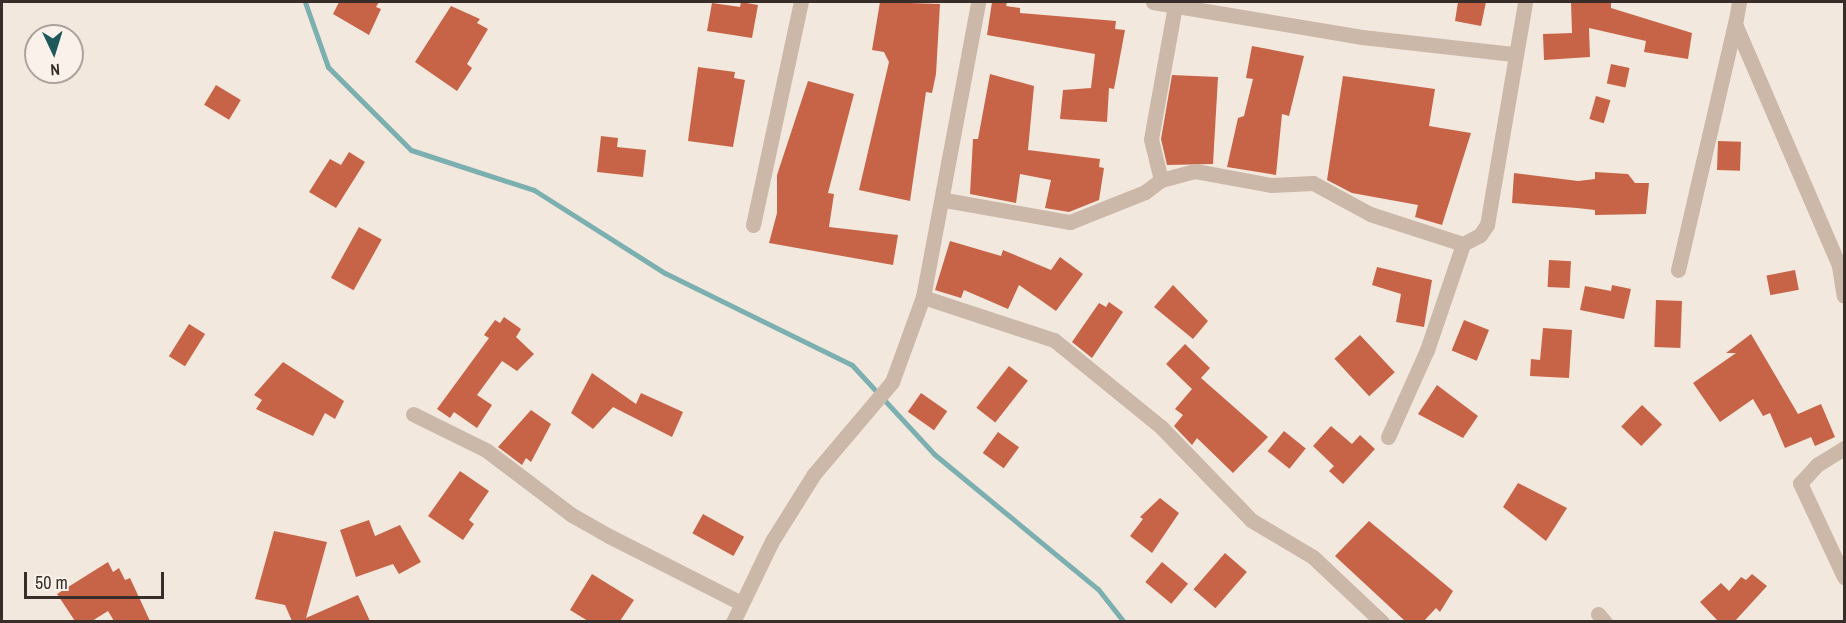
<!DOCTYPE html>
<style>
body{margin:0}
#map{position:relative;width:1846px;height:623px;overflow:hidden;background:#f3e8dd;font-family:"Archivo Narrow",sans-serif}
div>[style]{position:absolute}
.stream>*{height:5px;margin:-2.5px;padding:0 2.5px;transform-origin:2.5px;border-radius:2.5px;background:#7cafb0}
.building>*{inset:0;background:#c76447;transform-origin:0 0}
.minor>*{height:15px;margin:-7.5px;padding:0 7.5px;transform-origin:7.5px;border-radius:7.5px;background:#cbb8a9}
span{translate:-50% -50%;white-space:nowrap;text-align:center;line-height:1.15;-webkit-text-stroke:4.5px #faf2ea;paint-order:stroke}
.frame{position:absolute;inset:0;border:3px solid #382d29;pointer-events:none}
.north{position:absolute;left:24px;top:24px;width:60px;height:60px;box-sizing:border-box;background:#faf2ea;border:2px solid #aca39d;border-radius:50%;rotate:176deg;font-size:16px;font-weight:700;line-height:24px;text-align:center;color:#382d29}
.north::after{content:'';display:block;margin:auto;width:21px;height:27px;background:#1e585b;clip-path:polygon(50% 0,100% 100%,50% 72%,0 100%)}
.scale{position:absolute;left:24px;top:572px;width:140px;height:27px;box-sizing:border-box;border:3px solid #382d29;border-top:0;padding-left:8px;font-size:18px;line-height:21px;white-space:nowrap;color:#382d29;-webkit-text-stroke:4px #faf2ea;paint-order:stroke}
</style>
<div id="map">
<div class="stream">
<div style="left:305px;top:2px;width:69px;rotate:70.5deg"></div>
<div style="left:328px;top:67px;width:117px;rotate:45deg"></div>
<div style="left:411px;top:150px;width:129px;rotate:18deg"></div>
<div style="left:534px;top:190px;width:155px;rotate:32.4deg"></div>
<div style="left:665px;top:273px;width:208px;rotate:26.2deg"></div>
<div style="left:852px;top:365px;width:121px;rotate:47.3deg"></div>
<div style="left:934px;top:454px;width:212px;rotate:39.5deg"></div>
<div style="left:1098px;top:589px;width:42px;rotate:51.8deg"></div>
</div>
<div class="building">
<div style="clip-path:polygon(339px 2px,379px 2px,376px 7px,381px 9px,369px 35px,333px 14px)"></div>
<div style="clip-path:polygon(741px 2px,758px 5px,752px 38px,707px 31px,712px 3px,740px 7px)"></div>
<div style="clip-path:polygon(880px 2px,940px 4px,936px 74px,932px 93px,926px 92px,910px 201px,859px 190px,889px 62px,884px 52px,872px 50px)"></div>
<div style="clip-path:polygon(992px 2px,1007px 2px,1006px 6px,1020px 8px,1020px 13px,1116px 21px,1115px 29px,1125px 30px,1114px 89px,1109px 88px,1107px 122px,1060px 119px,1063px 90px,1091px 88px,1095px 54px,987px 35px)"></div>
<div style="clip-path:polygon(1458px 2px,1486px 2px,1481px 26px,1455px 21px)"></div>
<div style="clip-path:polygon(1571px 2px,1611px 2px,1611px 8px,1692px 33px,1688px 59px,1644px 52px,1646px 41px,1589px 28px,1590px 57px,1544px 60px,1543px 34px,1572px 33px)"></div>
<div style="clip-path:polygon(451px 6px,480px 19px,477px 23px,488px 29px,467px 64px,472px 68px,457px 91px,415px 62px)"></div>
<div style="clip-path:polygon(1252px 46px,1304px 56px,1289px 116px,1282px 114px,1276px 175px,1227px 167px,1238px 118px,1244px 116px,1253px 79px,1246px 78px)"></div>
<div style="left:1611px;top:64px;width:19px;height:20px;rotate:12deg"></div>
<div style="clip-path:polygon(698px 67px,735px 72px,734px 78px,745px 80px,733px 147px,688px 141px)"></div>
<div style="clip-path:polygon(990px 74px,1034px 86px,1028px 150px,1100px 159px,1099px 167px,1104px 168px,1099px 200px,1069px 212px,1045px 208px,1051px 180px,1020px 174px,1016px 203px,970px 194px,973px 139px,978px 139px)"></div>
<div style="clip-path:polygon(1172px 75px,1218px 77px,1213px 164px,1167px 165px,1161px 139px)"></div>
<div style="clip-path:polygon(1343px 76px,1435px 89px,1429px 126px,1471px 133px,1442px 225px,1415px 217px,1418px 205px,1352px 193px,1327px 180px)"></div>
<div style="clip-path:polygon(808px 81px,854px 94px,828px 193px,834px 194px,829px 227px,898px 235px,893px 265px,769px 243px,777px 213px,777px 175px)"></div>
<div style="left:216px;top:85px;width:29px;height:23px;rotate:31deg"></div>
<div style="left:1596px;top:96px;width:15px;height:24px;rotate:16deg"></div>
<div style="clip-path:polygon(601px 136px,618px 138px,617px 147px,646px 150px,643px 177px,597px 172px)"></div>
<div style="left:1718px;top:141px;width:23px;height:29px;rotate:2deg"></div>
<div style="clip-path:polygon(349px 152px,365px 162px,336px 208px,309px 192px,330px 159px,341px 165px)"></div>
<div style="clip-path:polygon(1595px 172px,1628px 174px,1635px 183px,1649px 183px,1646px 214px,1595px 215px,1595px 210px,1577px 208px,1512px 203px,1514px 173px,1578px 181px,1595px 179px)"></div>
<div style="left:359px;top:227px;width:26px;height:58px;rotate:29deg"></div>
<div style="clip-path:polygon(950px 241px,1001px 256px,1003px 250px,1051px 270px,1060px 257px,1083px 274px,1056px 311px,1019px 285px,1008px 309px,964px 290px,961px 298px,935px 290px)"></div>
<div style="left:1549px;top:260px;width:22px;height:27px;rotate:3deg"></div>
<div style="clip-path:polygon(1377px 267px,1432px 280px,1424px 327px,1396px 322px,1401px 294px,1372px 285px)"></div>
<div style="left:1795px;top:270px;width:20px;height:29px;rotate:79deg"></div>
<div style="clip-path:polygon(1173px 285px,1208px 321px,1193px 339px,1154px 307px)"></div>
<div style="clip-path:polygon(1612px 285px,1631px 289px,1624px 319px,1580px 310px,1585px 286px,1611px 291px)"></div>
<div style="left:1656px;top:300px;width:26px;height:47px;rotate:2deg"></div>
<div style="clip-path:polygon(1109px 302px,1123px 312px,1092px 358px,1072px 342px,1099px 303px,1106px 307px)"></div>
<div style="clip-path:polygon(504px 317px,521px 329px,516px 337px,534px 354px,517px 371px,502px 361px,477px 395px,492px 405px,477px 428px,454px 412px,450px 418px,437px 409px,489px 338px,484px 335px,495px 320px,500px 323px)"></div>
<div style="left:1464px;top:320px;width:27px;height:33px;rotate:22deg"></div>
<div style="left:189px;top:324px;width:19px;height:38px;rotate:32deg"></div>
<div style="clip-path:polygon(1543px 328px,1572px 330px,1569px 378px,1530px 376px,1531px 359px,1540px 360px)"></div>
<div style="clip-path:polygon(1751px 334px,1798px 414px,1821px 404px,1835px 437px,1815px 446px,1811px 437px,1785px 448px,1770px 413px,1763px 416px,1753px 399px,1720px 422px,1693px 383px,1736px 353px,1726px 353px)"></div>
<div style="left:1360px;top:335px;width:51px;height:35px;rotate:47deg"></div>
<div style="clip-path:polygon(1185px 344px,1210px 368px,1201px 378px,1268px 437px,1233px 473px,1197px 438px,1192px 445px,1174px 426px,1183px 415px,1175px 409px,1192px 389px,1166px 364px)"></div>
<div style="clip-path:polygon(283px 362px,344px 401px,335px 419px,325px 413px,313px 436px,256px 409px,262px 400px,254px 395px)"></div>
<div style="left:1009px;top:366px;width:24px;height:53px;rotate:38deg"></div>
<div style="clip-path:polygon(592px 373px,636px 404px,641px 393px,683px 412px,672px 437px,613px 407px,593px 429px,571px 413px)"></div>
<div style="clip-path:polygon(1437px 385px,1478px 416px,1463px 438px,1418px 414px)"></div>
<div style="left:921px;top:393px;width:32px;height:23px;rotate:35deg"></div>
<div style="left:1642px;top:405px;width:28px;height:30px;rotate:44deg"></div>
<div style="clip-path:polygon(531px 410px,551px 424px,531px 462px,526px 458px,522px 465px,498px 447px)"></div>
<div style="clip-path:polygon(1331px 426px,1352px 444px,1360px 435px,1375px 449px,1343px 484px,1329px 471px,1334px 466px,1313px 446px)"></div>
<div style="left:1284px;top:431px;width:28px;height:26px;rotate:39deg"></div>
<div style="left:998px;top:432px;width:26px;height:26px;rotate:36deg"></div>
<div style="clip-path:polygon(460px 471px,489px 491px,469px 520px,474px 524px,463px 540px,428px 516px)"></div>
<div style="clip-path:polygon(1518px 483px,1567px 508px,1546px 541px,1503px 507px)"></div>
<div style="clip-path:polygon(1160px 498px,1179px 513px,1152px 553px,1130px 536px,1143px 519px,1140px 517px)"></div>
<div style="left:703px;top:514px;width:47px;height:22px;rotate:29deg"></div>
<div style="clip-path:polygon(369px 520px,375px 536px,400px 525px,421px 562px,399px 574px,393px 564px,356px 577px,340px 530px)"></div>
<div style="clip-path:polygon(1369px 521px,1453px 591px,1440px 612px,1436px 608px,1424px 621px,1405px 621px,1335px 556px)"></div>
<div style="clip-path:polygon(274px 531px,327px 542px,306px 618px,358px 595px,370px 621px,292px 621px,285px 605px,255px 599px)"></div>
<div style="left:1225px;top:553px;width:29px;height:48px;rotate:41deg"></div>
<div style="clip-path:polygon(108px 562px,113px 572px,119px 568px,125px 580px,130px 578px,150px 621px,114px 621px,108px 611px,92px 621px,75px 621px,57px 594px)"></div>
<div style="left:1162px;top:562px;width:34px;height:26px;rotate:40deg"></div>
<div style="clip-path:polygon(592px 574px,634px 600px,620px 621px,588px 621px,570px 610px)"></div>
<div style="clip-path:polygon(1752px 574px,1767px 586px,1735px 621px,1718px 621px,1700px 602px,1721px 583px,1729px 591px,1741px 577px,1746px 580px)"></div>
</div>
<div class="minor">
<div style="left:1153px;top:2px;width:212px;rotate:9.5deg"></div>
<div style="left:1362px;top:37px;width:152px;rotate:6.4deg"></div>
<div style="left:1739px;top:2px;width:22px;rotate:100deg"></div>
<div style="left:1735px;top:24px;width:263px;rotate:66.7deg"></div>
<div style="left:1839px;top:266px;width:30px;rotate:81deg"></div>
<div style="left:1161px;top:180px;width:42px;rotate:-103.7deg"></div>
<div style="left:1151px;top:139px;width:136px;rotate:-79.8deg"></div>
<div style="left:945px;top:200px;width:127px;rotate:10deg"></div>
<div style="left:1070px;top:222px;width:81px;rotate:-21.8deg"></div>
<div style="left:1145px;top:192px;width:20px;rotate:-37deg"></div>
<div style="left:1161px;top:180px;width:35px;rotate:-15deg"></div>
<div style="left:1195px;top:171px;width:77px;rotate:10.4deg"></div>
<div style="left:1271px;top:185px;width:42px;rotate:-2.7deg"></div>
<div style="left:1313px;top:183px;width:65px;rotate:28.5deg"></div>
<div style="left:1370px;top:214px;width:98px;rotate:17.9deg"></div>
<div style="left:1463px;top:244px;width:19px;rotate:-28deg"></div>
<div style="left:1480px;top:235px;width:12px;rotate:-55deg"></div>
<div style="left:1487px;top:225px;width:226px;rotate:-80.3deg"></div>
<div style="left:753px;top:225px;width:228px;rotate:-77.9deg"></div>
<div style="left:1678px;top:270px;width:253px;rotate:-77deg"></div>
<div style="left:923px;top:297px;width:138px;rotate:18.2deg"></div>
<div style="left:1054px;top:340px;width:138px;rotate:39.1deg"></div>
<div style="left:1161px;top:427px;width:129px;rotate:45.9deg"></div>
<div style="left:1251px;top:520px;width:72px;rotate:30.8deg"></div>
<div style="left:1313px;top:557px;width:95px;rotate:43.3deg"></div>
<div style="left:413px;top:414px;width:81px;rotate:26.3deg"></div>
<div style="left:486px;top:450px;width:108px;rotate:37.1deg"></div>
<div style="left:572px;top:515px;width:43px;rotate:29.6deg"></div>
<div style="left:609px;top:536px;width:148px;rotate:26.9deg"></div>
<div style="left:1388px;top:437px;width:95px;rotate:-65.9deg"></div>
<div style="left:1427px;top:350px;width:112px;rotate:-71.2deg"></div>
<div style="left:1844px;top:448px;width:32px;rotate:148deg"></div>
<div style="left:1817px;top:465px;width:25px;rotate:133deg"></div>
<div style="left:1800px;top:483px;width:104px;rotate:64.9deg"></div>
<div style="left:1598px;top:614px;width:11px;rotate:49deg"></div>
<div style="left:733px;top:622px;width:90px;rotate:-64.3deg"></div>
<div style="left:772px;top:541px;width:79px;rotate:-57.9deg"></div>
<div style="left:814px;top:474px;width:121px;rotate:-49.7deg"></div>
<div style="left:892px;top:382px;width:90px;rotate:-70deg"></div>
<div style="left:923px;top:297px;width:300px;rotate:-79.4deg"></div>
</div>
<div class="frame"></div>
<div class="north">N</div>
<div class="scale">50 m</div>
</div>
